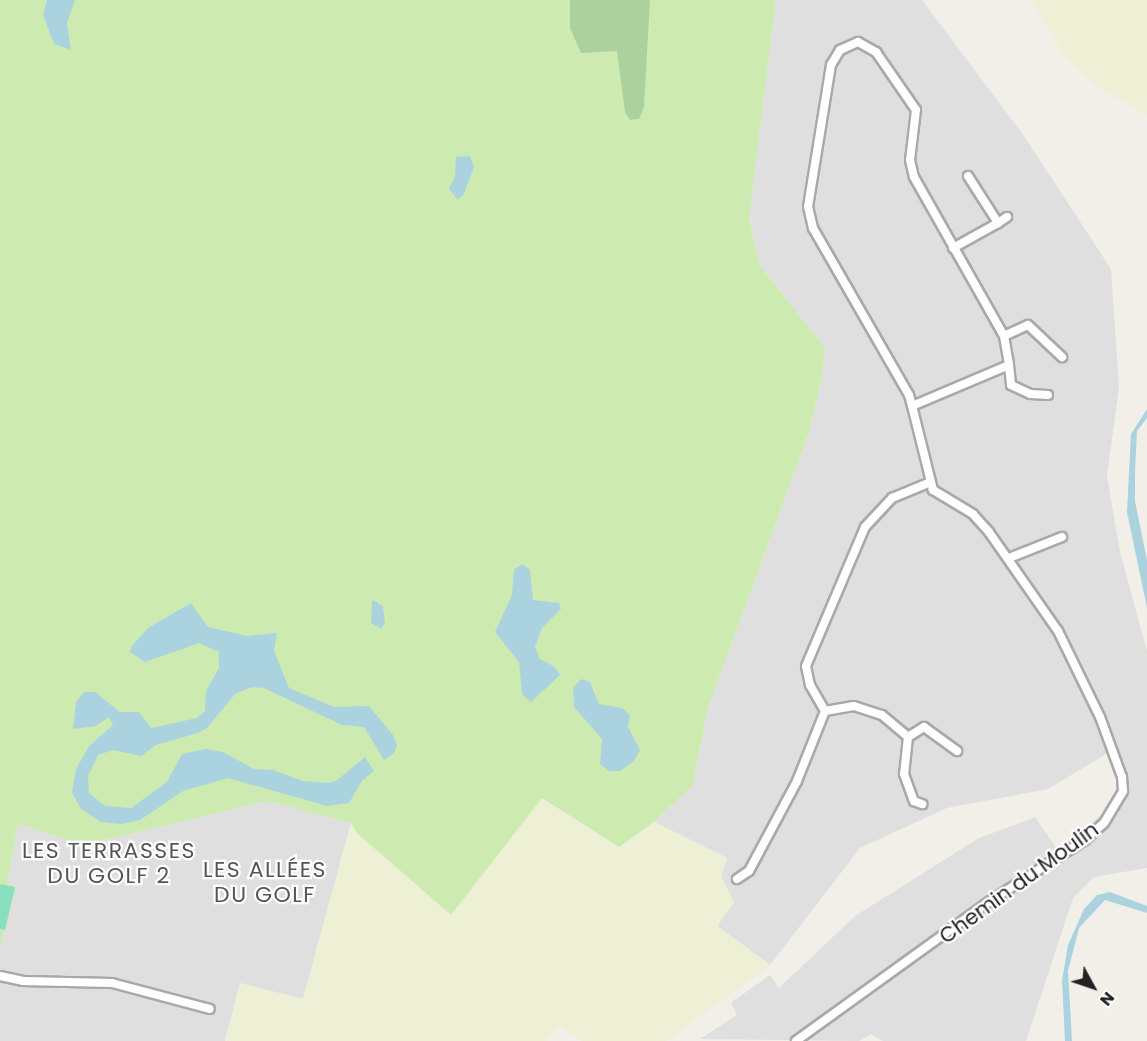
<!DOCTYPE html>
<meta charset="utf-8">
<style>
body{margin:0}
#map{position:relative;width:1147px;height:1041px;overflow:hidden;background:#f2efe9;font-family:Poppins,sans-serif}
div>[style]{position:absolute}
.residential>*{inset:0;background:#e0dfdf}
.farmland>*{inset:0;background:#eef0d5}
.grass>*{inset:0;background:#cdebb0}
.forest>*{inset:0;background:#add19e}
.pitch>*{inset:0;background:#88e0be}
.water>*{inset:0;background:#aad3df}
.roads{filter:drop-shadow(2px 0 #a9a9a9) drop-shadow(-2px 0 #a9a9a9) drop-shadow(0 2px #a9a9a9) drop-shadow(0 -2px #a9a9a9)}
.minor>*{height:8px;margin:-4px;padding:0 4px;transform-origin:4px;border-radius:4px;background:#fff}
span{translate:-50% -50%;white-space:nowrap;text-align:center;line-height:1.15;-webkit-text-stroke:4.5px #fff;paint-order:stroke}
.street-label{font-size:21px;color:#222}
.neighbourhood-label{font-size:22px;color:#555;letter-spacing:1.5px}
.north{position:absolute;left:1063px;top:957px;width:60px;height:60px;-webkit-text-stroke:4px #fff;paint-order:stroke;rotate:130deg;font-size:16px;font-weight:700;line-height:24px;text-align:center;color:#222}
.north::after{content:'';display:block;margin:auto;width:21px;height:27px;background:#222;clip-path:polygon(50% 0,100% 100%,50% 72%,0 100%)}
</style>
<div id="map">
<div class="residential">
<div style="clip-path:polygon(776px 0,922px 0,1024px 136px,1111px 269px,1119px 387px,1107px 476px,1120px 552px,1147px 651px,1147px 868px,1094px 877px,1073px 898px,1026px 1041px,883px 1041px,871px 1034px,859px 1041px,700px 1039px,737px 1015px,731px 1003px,770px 975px,779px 988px,855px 916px,979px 838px,1035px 817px,1057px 849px,1125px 798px,1113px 750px,1048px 789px,947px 808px,860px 848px,770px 965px,717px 926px,734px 902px,721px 877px,727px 858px,654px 822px,693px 785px,707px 711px,808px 435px,821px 382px,825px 347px,760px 266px,749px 218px)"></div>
<div style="clip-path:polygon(267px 801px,351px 823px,303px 999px,240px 984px,225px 1041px,0 1041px,0 947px,16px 887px,7px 884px,18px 824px,84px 845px)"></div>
</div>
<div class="farmland">
<div style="clip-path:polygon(1032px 0,1147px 0,1147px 116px,1098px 87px,1064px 55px)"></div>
<div style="clip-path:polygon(542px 798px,618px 847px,654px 822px,727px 858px,721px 877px,734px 902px,717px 926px,770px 965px,767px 968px,666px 1041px,582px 1041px,558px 1025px,547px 1041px,225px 1041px,240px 983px,303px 999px,351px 823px,358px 834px,450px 914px)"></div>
</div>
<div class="grass">
<div style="clip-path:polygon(0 0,776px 0,749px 219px,760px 266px,825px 347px,821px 382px,808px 435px,707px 711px,693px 785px,654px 822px,619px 847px,542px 798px,451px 915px,358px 834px,351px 823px,267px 801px,84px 845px,18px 824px,7px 884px,16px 887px,0 947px)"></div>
</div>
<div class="forest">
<div style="clip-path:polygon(570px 0,650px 0,644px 107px,639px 119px,630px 120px,625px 112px,617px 51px,581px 53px,570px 28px)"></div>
</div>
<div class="pitch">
<div style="clip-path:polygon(0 884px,15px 887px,5px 930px,0 929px)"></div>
</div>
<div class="water">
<div style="clip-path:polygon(47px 0,75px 0,67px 23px,71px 50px,54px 44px,43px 15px)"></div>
<div style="clip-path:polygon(470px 156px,474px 167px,464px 194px,458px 200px,449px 189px,455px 176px,456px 157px)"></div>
<div style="clip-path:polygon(1147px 409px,1147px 418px,1137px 431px,1135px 472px,1135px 501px,1147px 560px,1147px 608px,1127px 512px,1131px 434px)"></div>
<div style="clip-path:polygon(523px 564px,530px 570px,533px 600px,559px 603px,561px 609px,542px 628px,535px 647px,540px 659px,555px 667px,560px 675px,531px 702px,522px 694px,519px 662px,495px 632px,512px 595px,514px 569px)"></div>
<div style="clip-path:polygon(372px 600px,383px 606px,385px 623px,381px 629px,371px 623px)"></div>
<div style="clip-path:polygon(191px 603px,208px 627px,247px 636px,277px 633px,274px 651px,289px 688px,334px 707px,369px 706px,393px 735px,397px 745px,394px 753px,384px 760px,364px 727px,342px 725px,264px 688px,252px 687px,235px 694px,207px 728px,198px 733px,156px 745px,141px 756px,113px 750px,98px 755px,88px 776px,89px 793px,105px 806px,131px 808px,167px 782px,182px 754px,206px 749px,223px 752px,254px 769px,273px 770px,303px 781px,327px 783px,336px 781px,365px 757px,374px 771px,362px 781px,349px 803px,327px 806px,228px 778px,183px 791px,140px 820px,121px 824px,101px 822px,81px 809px,72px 793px,76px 769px,89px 746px,113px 725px,109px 717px,96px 726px,73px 729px,76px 702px,84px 692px,95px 692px,120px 712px,139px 712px,151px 728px,197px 718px,205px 711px,206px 691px,219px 668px,219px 652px,199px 643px,145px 662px,130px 652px,131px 647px,148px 628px)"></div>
<div style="clip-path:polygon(581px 679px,590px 682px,599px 704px,622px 708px,630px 715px,628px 727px,640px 750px,634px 761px,620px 771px,609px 771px,600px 764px,602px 739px,574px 707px,573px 688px)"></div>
<div style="clip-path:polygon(1110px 892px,1147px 906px,1147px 913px,1105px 900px,1079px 928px,1068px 971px,1072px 1041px,1065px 1041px,1062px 980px,1068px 945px,1084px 909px,1097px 895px)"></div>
</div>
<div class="roads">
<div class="minor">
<div style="left:968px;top:176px;width:56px;rotate:57.4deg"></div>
<div style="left:998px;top:223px;width:11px;rotate:-34deg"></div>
<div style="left:953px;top:248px;width:51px;rotate:-29.1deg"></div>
<div style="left:1004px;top:336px;width:26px;rotate:-25deg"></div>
<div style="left:1028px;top:325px;width:47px;rotate:43.3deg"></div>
<div style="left:1009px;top:365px;width:20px;rotate:84deg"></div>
<div style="left:1011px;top:385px;width:21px;rotate:25deg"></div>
<div style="left:1030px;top:394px;width:18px;rotate:3deg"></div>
<div style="left:1009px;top:558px;width:57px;rotate:-21.6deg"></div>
<div style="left:825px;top:711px;width:29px;rotate:-10deg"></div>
<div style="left:854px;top:706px;width:29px;rotate:18deg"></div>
<div style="left:882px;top:715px;width:34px;rotate:40deg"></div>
<div style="left:908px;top:737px;width:37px;rotate:96deg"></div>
<div style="left:904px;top:774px;width:29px;rotate:70deg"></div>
<div style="left:914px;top:801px;width:9px;rotate:21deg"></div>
<div style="left:908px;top:737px;width:19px;rotate:-32deg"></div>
<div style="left:924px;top:727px;width:41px;rotate:36deg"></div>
<div style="left:737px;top:879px;width:14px;rotate:-34deg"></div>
<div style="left:749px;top:871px;width:102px;rotate:-61.9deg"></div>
<div style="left:797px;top:781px;width:75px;rotate:-68.2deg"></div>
<div style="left:825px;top:711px;width:30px;rotate:-120deg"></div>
<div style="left:810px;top:685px;width:19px;rotate:-102deg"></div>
<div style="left:806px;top:666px;width:151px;rotate:-67deg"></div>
<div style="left:865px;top:527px;width:40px;rotate:-47deg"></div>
<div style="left:892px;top:498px;width:42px;rotate:-22.3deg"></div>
<div style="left:0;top:976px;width:24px;rotate:12deg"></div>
<div style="left:23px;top:981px;width:89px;rotate:1.3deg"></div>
<div style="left:112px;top:983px;width:101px;rotate:14.9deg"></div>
<div style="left:796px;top:1041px;width:239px;rotate:-35.8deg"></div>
<div style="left:990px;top:901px;width:113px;rotate:-32.7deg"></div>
<div style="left:1085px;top:840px;width:25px;rotate:-42deg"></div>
<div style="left:1104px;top:823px;width:37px;rotate:-59deg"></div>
<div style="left:1123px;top:791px;width:14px;rotate:-94deg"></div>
<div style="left:1122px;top:777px;width:64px;rotate:-110.1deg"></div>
<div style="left:1100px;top:717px;width:96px;rotate:-116deg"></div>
<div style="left:1058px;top:631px;width:121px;rotate:-124.9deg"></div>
<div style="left:989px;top:532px;width:24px;rotate:-132deg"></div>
<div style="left:973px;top:514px;width:47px;rotate:-149deg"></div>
<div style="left:933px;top:490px;width:87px;rotate:-104deg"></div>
<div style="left:912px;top:406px;width:11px;rotate:-105deg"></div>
<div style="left:909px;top:395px;width:193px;rotate:-119.9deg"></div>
<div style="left:813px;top:228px;width:22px;rotate:-103deg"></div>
<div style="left:808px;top:207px;width:144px;rotate:-80.8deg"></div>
<div style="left:831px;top:65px;width:17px;rotate:-59deg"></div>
<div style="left:840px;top:50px;width:20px;rotate:-24deg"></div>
<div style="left:858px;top:42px;width:21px;rotate:29deg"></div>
<div style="left:876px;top:52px;width:70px;rotate:55.4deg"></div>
<div style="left:916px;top:110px;width:50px;rotate:96.8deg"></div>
<div style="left:910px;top:160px;width:17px;rotate:77deg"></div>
<div style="left:914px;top:177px;width:183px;rotate:60.5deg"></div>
<div style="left:1004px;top:336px;width:29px;rotate:80deg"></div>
<div style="left:1009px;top:365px;width:105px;rotate:157.1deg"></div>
</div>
</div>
<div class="street-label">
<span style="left:1019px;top:883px;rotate:-36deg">Chemin du Moulin</span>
</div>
<div class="neighbourhood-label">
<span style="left:109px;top:863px">LES TERRASSES<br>DU GOLF 2</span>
<span style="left:265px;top:882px">LES ALLÉES<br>DU GOLF</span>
</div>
<div class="north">N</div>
</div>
